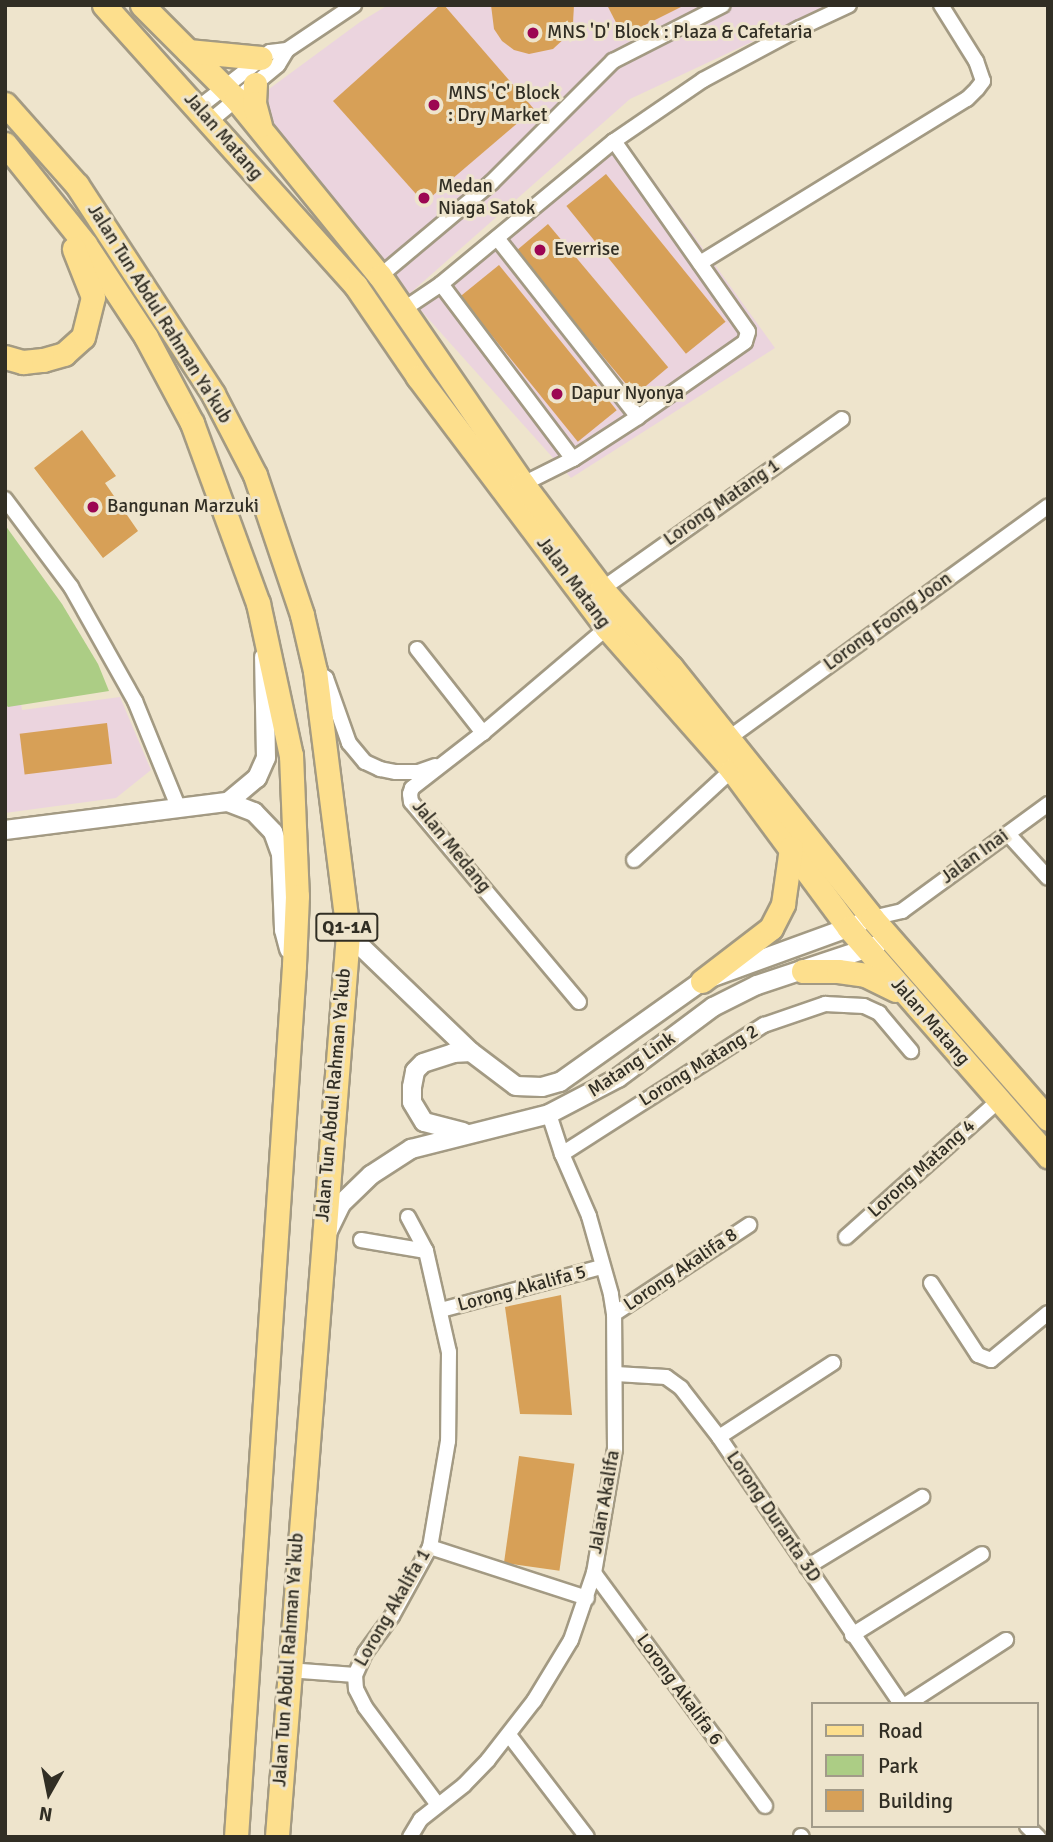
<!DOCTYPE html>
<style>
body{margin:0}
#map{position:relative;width:1053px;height:1842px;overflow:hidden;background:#eee4cc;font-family:Signika,sans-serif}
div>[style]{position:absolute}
.commercial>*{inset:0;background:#ebd4de}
.green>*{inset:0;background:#accd85}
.building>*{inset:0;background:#d7a057;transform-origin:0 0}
.roads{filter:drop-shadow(2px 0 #a39a83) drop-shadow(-2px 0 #a39a83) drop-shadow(0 2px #a39a83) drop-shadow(0 -2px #a39a83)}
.minor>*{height:14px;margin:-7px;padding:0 7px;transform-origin:7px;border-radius:7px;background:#fff}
.tertiary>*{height:18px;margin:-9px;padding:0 9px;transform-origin:9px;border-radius:9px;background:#fff}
.primary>*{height:23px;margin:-11.5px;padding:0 11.5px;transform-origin:11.5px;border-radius:11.5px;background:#fddf8d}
.dots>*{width:19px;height:19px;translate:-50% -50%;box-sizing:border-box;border:4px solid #eee4cc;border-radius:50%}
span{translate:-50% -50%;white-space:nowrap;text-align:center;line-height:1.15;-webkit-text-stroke:6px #eee4cc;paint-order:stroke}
.shield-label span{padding:2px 5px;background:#eee4cc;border:2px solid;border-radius:5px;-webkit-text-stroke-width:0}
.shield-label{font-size:18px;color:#312e24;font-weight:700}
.poi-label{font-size:19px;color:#312e24}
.left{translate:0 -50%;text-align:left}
.street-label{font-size:19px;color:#312e24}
.frame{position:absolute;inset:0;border:7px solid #312e24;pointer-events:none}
.legend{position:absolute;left:811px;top:1702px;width:228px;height:126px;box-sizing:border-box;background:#eee4cc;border:2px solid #a29b89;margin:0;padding:9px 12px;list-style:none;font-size:21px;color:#312e24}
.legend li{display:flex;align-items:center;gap:14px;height:35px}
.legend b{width:35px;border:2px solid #a29b89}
.north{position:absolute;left:14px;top:1758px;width:70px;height:70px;-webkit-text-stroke:5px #eee4cc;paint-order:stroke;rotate:189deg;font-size:19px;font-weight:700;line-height:28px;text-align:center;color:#312e24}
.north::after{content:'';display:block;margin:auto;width:24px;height:32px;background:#312e24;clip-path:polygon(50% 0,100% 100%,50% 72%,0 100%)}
</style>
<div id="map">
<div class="commercial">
<div style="clip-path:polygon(388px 5px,831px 5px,630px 99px,407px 296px,254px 100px,360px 22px)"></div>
<div style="clip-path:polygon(623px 138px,775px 348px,571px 478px,416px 305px)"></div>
<div style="clip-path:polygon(5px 599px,22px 710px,120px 697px,151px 770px,116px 798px,5px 813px)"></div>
</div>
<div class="green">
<div style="clip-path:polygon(5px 525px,62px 604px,98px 664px,109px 691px,8px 707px,5px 704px)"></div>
</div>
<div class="building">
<div style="clip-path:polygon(440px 5px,444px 5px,534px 109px,424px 203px,333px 101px)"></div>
<div style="clip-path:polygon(491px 5px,574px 5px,573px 23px,567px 36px,553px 49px,529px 54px,514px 50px,502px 41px,494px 29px)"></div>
<div style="clip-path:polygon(607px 5px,685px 5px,623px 36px)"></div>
<div style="left:606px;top:174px;width:190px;height:51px;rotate:51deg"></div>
<div style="left:548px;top:224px;width:187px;height:43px;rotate:50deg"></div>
<div style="left:499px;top:265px;width:187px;height:50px;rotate:51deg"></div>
<div style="clip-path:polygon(82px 430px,116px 476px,105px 483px,138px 531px,103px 558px,34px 468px)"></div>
<div style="left:107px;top:723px;width:41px;height:88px;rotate:83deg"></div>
<div style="clip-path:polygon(561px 1295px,572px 1415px,520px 1414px,505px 1307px)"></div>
<div style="left:519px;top:1456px;width:56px;height:108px;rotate:8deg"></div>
</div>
<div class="roads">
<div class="minor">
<div style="left:198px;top:108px;width:91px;rotate:-37.9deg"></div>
<div style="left:270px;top:52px;width:17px;rotate:-7deg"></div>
<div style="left:210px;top:121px;width:88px;rotate:-39.5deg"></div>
<div style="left:278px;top:65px;width:17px;rotate:-59deg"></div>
<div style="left:287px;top:50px;width:81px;rotate:-33.9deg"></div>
<div style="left:614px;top:141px;width:108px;rotate:-34.4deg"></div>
<div style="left:703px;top:80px;width:110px;rotate:-28.2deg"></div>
<div style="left:800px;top:28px;width:54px;rotate:-25.1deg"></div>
<div style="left:497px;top:238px;width:228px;rotate:51.8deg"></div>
<div style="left:700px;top:263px;width:313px;rotate:-31.6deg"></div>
<div style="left:967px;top:99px;width:14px;rotate:-45deg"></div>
<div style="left:977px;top:89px;width:10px;rotate:-53deg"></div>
<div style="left:983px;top:81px;width:21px;rotate:-109deg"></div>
<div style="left:976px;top:61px;width:66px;rotate:-122deg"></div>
<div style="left:380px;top:276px;width:145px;rotate:-40deg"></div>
<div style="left:491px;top:183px;width:173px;rotate:-45deg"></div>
<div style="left:613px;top:61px;width:123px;rotate:-27deg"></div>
<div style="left:441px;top:284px;width:219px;rotate:53deg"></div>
<div style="left:404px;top:309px;width:45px;rotate:-34deg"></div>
<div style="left:441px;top:284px;width:224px;rotate:-39.6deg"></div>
<div style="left:614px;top:141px;width:233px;rotate:54.9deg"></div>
<div style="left:748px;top:332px;width:10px;rotate:107deg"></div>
<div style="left:745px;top:342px;width:131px;rotate:145deg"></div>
<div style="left:638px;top:417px;width:77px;rotate:147.1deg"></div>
<div style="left:573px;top:459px;width:56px;rotate:153.4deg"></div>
<div style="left:5px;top:499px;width:110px;rotate:53.1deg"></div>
<div style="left:71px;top:587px;width:131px;rotate:60.7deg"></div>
<div style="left:135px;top:701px;width:117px;rotate:67.8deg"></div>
<div style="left:602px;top:589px;width:294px;rotate:-35.3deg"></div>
<div style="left:417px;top:649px;width:107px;rotate:51.8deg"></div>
<div style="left:316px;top:671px;width:12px;rotate:35deg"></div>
<div style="left:326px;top:678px;width:69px;rotate:70.5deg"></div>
<div style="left:349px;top:743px;width:25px;rotate:50deg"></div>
<div style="left:365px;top:762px;width:17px;rotate:25deg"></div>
<div style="left:380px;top:769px;width:16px;rotate:11deg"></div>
<div style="left:396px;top:772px;width:22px"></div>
<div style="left:418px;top:772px;width:18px;rotate:-19deg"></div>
<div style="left:729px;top:738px;width:394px;rotate:-36deg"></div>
<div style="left:1008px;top:834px;width:59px;rotate:47.7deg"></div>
<div style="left:634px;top:860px;width:133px;rotate:-42.6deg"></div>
<div style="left:872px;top:918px;width:31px;rotate:-13deg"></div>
<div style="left:902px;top:911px;width:181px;rotate:-36.2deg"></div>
<div style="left:579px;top:1002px;width:261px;rotate:-130deg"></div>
<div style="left:411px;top:802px;width:8px;rotate:-97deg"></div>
<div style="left:410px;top:794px;width:6px;rotate:-72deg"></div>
<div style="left:412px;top:788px;width:90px;rotate:-37.8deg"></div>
<div style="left:483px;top:733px;width:162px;rotate:-40.3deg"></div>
<div style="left:562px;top:1154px;width:240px;rotate:-32.6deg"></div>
<div style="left:764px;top:1025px;width:65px;rotate:-19deg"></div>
<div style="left:825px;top:1004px;width:39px;rotate:3deg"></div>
<div style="left:864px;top:1006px;width:17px;rotate:25deg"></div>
<div style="left:879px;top:1013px;width:50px;rotate:49.9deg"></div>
<div style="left:408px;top:1217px;width:38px;rotate:62deg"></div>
<div style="left:426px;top:1251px;width:104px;rotate:77.2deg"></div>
<div style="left:449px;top:1352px;width:89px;rotate:90.6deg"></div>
<div style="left:448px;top:1441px;width:108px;rotate:99.6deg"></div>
<div style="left:430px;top:1547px;width:79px;rotate:118.8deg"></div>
<div style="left:392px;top:1616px;width:46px;rotate:126.1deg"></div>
<div style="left:365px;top:1653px;width:24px;rotate:114deg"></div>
<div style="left:355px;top:1675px;width:14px;rotate:86deg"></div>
<div style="left:356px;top:1689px;width:20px;rotate:63deg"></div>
<div style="left:365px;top:1707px;width:122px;rotate:53.3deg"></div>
<div style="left:846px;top:1237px;width:205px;rotate:-41.8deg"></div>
<div style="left:361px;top:1240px;width:66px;rotate:9.6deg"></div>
<div style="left:931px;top:1283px;width:86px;rotate:56.9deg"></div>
<div style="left:978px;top:1355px;width:14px;rotate:21deg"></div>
<div style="left:991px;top:1360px;width:74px;rotate:-39.5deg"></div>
<div style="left:441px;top:1310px;width:167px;rotate:-15deg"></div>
<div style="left:614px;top:1314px;width:162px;rotate:-33.4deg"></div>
<div style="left:616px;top:1374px;width:50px;rotate:3.4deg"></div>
<div style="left:666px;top:1377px;width:19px;rotate:36deg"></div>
<div style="left:681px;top:1388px;width:62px;rotate:52.2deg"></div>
<div style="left:719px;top:1437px;width:323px;rotate:55.7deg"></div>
<div style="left:719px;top:1437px;width:136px;rotate:-33deg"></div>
<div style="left:430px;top:1547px;width:165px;rotate:18deg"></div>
<div style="left:807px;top:1567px;width:135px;rotate:-31.3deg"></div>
<div style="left:594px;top:1573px;width:289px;rotate:53.7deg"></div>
<div style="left:852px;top:1635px;width:153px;rotate:-31.9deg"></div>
<div style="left:288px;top:1670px;width:67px;rotate:4.3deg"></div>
<div style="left:907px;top:1704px;width:118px;rotate:-32.9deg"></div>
<div style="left:509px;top:1735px;width:128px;rotate:52.6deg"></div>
<div style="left:1027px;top:1826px;width:16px;rotate:45deg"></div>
<div style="left:801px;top:1836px;width:1px;rotate:45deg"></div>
<div style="left:410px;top:1837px;width:21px;rotate:-59deg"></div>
<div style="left:421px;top:1819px;width:55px;rotate:-38.3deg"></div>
<div style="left:464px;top:1785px;width:35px;rotate:-46deg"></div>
<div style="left:488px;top:1760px;width:75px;rotate:-52.1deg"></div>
<div style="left:534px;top:1701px;width:71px;rotate:-58.8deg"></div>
<div style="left:571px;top:1640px;width:71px;rotate:-71.1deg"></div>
<div style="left:594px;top:1573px;width:126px;rotate:-80.4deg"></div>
<div style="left:615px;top:1449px;width:135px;rotate:-90.4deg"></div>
<div style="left:614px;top:1314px;width:20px;rotate:-99deg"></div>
<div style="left:611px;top:1294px;width:81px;rotate:-105.8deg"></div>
<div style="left:589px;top:1216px;width:68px;rotate:-113.5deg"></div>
<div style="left:562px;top:1154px;width:42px;rotate:-108deg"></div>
</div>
<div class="tertiary">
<div style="left:228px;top:802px;width:38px;rotate:-40deg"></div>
<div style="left:257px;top:778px;width:22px;rotate:-66deg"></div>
<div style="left:266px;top:758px;width:101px;rotate:-91.1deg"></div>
<div style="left:5px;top:830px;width:225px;rotate:-7.2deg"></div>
<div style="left:228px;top:802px;width:28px;rotate:21deg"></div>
<div style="left:254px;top:812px;width:28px;rotate:46deg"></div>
<div style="left:273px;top:832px;width:23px;rotate:70deg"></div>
<div style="left:281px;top:854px;width:76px;rotate:87.7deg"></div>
<div style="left:284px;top:930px;width:20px;rotate:75deg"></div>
<div style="left:348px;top:934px;width:170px;rotate:43.8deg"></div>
<div style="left:471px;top:1052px;width:56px;rotate:37.1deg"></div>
<div style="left:516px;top:1086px;width:26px;rotate:2deg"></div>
<div style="left:542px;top:1087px;width:19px;rotate:-16deg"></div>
<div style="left:560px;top:1082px;width:174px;rotate:-35.4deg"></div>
<div style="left:702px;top:981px;width:167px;rotate:-20deg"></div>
<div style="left:463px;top:1132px;width:40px;rotate:-165.6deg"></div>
<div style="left:424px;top:1122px;width:23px;rotate:-121deg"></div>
<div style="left:412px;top:1102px;width:15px;rotate:-90deg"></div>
<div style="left:412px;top:1087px;width:16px;rotate:-79deg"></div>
<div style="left:415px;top:1071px;width:11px;rotate:-45deg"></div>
<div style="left:423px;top:1063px;width:32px;rotate:-18deg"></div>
<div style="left:453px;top:1053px;width:18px;rotate:-3deg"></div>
<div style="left:328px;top:1231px;width:30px;rotate:-64deg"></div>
<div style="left:341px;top:1204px;width:42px;rotate:-44deg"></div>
<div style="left:371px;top:1175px;width:48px;rotate:-33deg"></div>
<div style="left:411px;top:1149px;width:142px;rotate:-14.2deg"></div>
<div style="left:549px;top:1114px;width:78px;rotate:-27.6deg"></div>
<div style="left:618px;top:1078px;width:119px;rotate:-36.8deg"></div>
<div style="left:713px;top:1007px;width:49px;rotate:-26.6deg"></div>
<div style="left:757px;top:985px;width:126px;rotate:-18.4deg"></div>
</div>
<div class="primary">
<div style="left:104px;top:5px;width:377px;rotate:48.1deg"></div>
<div style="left:356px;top:286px;width:110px;rotate:55.7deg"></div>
<div style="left:418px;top:377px;width:314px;rotate:53deg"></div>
<div style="left:607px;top:628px;width:189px;rotate:48.6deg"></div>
<div style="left:732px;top:770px;width:197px;rotate:53.5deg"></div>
<div style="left:849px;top:928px;width:303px;rotate:48.9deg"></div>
<div style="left:142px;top:5px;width:133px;rotate:45deg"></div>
<div style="left:236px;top:99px;width:228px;rotate:50.9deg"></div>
<div style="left:380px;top:276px;width:252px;rotate:55.5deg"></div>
<div style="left:523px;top:484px;width:131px;rotate:53deg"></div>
<div style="left:602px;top:589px;width:104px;rotate:48.5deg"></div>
<div style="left:671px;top:667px;width:322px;rotate:51.3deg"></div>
<div style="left:872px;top:918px;width:267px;rotate:48.8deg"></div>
<div style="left:188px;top:51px;width:73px;rotate:5.5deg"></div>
<div style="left:255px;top:84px;width:19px;rotate:93deg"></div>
<div style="left:254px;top:103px;width:23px;rotate:75deg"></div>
<div style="left:5px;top:104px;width:108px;rotate:48.4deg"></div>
<div style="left:77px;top:185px;width:249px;rotate:56.9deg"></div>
<div style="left:213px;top:394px;width:91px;rotate:62.6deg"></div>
<div style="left:255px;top:475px;width:148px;rotate:71.4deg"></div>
<div style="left:302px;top:615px;width:57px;rotate:76.9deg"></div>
<div style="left:315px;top:671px;width:265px;rotate:82.8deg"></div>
<div style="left:348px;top:934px;width:906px;rotate:94.5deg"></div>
<div style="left:5px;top:144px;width:128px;rotate:51.3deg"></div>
<div style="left:85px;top:244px;width:111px;rotate:56.7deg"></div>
<div style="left:146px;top:337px;width:98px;rotate:61.9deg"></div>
<div style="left:192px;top:423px;width:192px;rotate:69.9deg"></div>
<div style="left:258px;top:603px;width:156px;rotate:77.8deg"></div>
<div style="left:291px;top:755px;width:141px;rotate:87.6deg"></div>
<div style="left:297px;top:896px;width:70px;rotate:92.5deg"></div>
<div style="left:294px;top:966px;width:873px;rotate:93.81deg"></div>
<div style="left:5px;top:357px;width:19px;rotate:16deg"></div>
<div style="left:23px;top:362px;width:20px;rotate:-6deg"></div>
<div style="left:43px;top:360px;width:22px;rotate:-16deg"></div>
<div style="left:64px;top:354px;width:25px;rotate:-42deg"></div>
<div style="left:83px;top:337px;width:41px;rotate:-76deg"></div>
<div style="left:93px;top:297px;width:52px;rotate:-111.6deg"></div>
<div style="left:803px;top:971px;width:35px"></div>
<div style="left:838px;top:971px;width:27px;rotate:8deg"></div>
<div style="left:865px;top:975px;width:34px;rotate:26deg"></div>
<div style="left:702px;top:981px;width:87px;rotate:-37.5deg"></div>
<div style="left:771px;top:928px;width:27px;rotate:-63deg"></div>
<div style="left:783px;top:904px;width:57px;rotate:-81.9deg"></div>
</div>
</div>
<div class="dots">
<div style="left:533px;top:33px;background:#9c0652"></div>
<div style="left:434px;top:105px;background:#9c0652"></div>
<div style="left:424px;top:198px;background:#9c0652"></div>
<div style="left:540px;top:250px;background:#9c0652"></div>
<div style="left:557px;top:394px;background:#9c0652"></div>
<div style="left:93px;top:507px;background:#9c0652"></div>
</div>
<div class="shield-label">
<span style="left:347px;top:927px">Q1-1A</span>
</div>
<div class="poi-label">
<span class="left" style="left:547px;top:33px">MNS 'D' Block : Plaza &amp; Cafetaria</span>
<span class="left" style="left:448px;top:105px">MNS 'C' Block<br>: Dry Market</span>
<span class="left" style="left:438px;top:198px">Medan<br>Niaga Satok</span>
<span class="left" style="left:554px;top:250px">Everrise</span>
<span class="left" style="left:571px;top:394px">Dapur Nyonya</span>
<span class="left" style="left:107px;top:507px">Bangunan Marzuki</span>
</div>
<div class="street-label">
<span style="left:223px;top:137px;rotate:49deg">Jalan Matang</span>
<span style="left:159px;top:314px;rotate:58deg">Jalan Tun Abdul Rahman Ya'kub</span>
<span style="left:722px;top:503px;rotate:-35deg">Lorong Matang 1</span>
<span style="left:573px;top:583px;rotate:53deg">Jalan Matang</span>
<span style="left:888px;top:622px;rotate:-36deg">Lorong Foong Joon</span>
<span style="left:451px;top:847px;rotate:51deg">Jalan Medang</span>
<span style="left:975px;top:857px;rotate:-36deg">Jalan Inai</span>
<span style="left:930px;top:1022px;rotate:49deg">Jalan Matang</span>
<span style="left:632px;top:1065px;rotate:-34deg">Matang Link</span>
<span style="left:699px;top:1066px;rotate:-32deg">Lorong Matang 2</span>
<span style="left:334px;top:1095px;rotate:-85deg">Jalan Tun Abdul Rahman Ya'kub</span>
<span style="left:922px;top:1169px;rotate:-42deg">Lorong Matang 4</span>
<span style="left:681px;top:1270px;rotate:-34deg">Lorong Akalifa 8</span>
<span style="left:522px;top:1289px;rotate:-15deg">Lorong Akalifa 5</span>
<span style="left:605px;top:1502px;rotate:-80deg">Jalan Akalifa</span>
<span style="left:773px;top:1517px;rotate:56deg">Lorong Duranta 3D</span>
<span style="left:393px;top:1608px;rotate:-60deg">Lorong Akalifa 1</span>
<span style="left:289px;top:1660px;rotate:-86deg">Jalan Tun Abdul Rahman Ya'kub</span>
<span style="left:679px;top:1690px;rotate:54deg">Lorong Akalifa 6</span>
</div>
<div class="frame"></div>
<ul class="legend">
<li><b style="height:9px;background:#fddf8d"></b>Road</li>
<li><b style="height:19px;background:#accd85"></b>Park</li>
<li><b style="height:19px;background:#d7a057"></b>Building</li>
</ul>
<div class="north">N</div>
</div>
